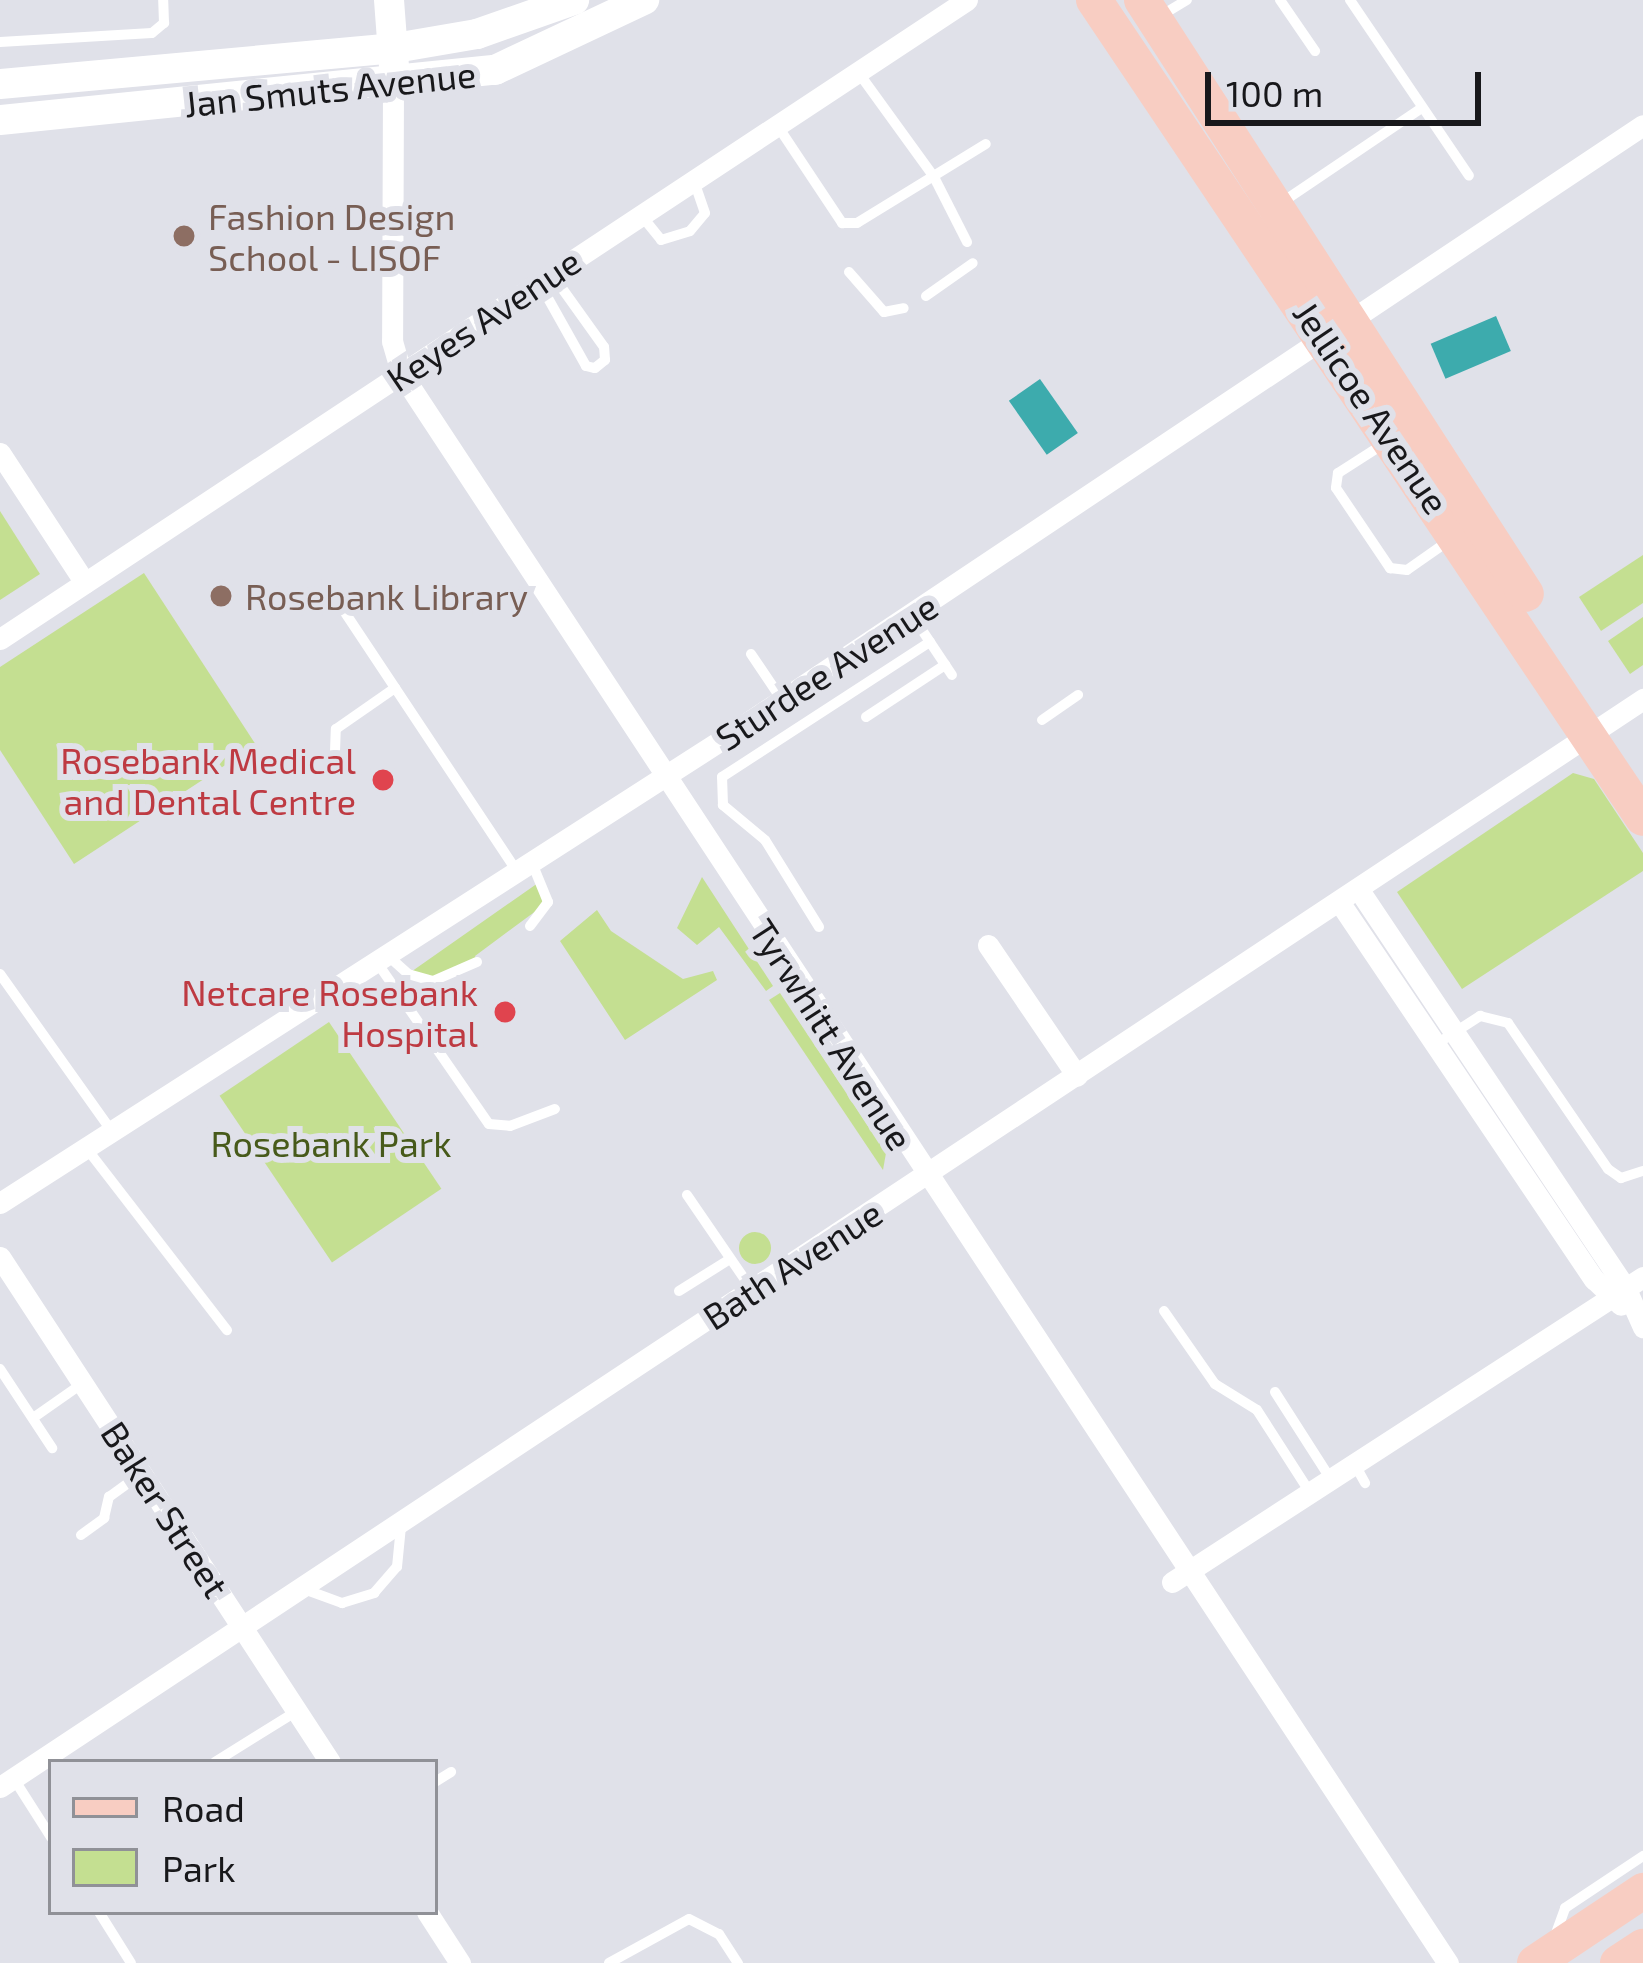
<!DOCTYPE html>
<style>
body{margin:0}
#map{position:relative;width:1643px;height:1963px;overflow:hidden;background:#e0e1e9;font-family:"Exo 2",sans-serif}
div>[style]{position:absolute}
.green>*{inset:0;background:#c4df91;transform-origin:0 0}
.round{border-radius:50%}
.water>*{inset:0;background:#3dabad;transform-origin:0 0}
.lane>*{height:10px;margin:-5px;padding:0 5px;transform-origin:5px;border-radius:5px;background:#fff}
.street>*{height:21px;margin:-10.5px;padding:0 10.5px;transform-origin:10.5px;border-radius:10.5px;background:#fff}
.secondary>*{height:30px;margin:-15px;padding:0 15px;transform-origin:15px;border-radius:15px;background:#fff}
.primary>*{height:36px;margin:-18px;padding:0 18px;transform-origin:18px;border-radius:18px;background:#f8cdc2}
.dots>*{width:33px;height:33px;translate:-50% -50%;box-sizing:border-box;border:6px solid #e0e1e9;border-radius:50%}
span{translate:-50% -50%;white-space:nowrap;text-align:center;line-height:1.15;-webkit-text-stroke:12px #e0e1e9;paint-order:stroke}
.street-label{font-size:36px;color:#18181b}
.education-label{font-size:36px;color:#785e54}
.left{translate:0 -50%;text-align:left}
.health-label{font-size:36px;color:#be3a42}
.right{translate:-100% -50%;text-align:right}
.park-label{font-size:36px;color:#475a1a}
.legend{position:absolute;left:48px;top:1759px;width:390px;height:156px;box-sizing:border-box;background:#e0e1e9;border:3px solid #909197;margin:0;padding:15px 21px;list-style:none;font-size:36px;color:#18181b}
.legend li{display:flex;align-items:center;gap:24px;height:60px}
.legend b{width:60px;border:3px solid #909197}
.scale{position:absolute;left:1205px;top:72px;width:276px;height:54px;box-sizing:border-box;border:6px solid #18181b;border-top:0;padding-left:15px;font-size:36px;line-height:42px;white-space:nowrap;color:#18181b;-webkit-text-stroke:9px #e0e1e9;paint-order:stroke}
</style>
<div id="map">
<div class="green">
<div style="clip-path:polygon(0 511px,40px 574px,0 600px)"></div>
<div style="clip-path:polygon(1643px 555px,1643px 603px,1601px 631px,1579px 597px)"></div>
<div style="clip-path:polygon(144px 573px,256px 745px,74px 864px,0 750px,0 667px)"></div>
<div style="clip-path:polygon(1643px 617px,1643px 665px,1630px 674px,1608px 641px)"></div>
<div style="clip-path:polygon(1573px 773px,1594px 779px,1643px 853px,1643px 871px,1462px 989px,1397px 892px)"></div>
<div style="clip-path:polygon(702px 877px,773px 986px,766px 991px,719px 927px,697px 945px,677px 928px)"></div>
<div style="clip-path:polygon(538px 883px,548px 902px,475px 956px,477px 962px,442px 980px,408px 974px)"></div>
<div style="clip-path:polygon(597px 910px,611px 931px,683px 979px,713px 971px,717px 980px,625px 1040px,560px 941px)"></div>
<div style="clip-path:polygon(780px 993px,886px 1153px,883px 1170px,769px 1000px)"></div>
<div style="left:329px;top:1022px;width:201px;height:132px;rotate:56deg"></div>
<div class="round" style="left:739px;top:1232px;width:32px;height:32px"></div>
</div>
<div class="water">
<div style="left:1496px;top:316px;width:38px;height:71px;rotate:67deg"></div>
<div style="left:1040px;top:379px;width:66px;height:38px;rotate:55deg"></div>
</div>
<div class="lane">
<div style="left:1280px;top:0;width:62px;rotate:55.5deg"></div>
<div style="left:1350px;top:0;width:212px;rotate:55.9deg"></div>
<div style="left:1162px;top:15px;width:29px;rotate:-31deg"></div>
<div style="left:0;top:42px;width:152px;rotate:-3.4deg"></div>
<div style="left:152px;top:33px;width:16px;rotate:-40deg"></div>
<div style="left:164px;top:23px;width:23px;rotate:-92deg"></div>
<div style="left:858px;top:72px;width:130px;rotate:54.1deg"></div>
<div style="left:934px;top:177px;width:73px;rotate:63.1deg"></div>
<div style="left:777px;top:125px;width:118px;rotate:56.4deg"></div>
<div style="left:842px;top:223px;width:15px"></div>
<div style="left:857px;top:223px;width:151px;rotate:-31.5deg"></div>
<div style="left:1278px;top:205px;width:174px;rotate:-34deg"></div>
<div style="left:641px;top:215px;width:32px;rotate:51deg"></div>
<div style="left:661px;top:240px;width:30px;rotate:-17deg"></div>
<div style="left:690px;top:231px;width:23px;rotate:-50deg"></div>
<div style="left:705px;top:213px;width:34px;rotate:-109deg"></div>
<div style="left:849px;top:272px;width:53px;rotate:48.8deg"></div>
<div style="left:884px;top:312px;width:20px;rotate:-11deg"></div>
<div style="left:540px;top:284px;width:94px;rotate:60.7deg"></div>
<div style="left:586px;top:366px;width:9px;rotate:13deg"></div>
<div style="left:595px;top:368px;width:13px;rotate:-39deg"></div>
<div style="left:605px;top:360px;width:13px;rotate:-94deg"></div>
<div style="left:604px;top:347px;width:91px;rotate:-125.6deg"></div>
<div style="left:926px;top:296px;width:57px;rotate:-35.1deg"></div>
<div style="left:1385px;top:443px;width:56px;rotate:147.4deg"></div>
<div style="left:1338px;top:473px;width:15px;rotate:98deg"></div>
<div style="left:1336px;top:488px;width:97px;rotate:56deg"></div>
<div style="left:1390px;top:568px;width:17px;rotate:7deg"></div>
<div style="left:1407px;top:570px;width:49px;rotate:-35deg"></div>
<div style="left:342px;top:608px;width:316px;rotate:56.4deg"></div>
<div style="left:912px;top:615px;width:72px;rotate:56.3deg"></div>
<div style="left:751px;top:654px;width:55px;rotate:56deg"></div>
<div style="left:866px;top:717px;width:95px;rotate:-33.4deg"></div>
<div style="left:1042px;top:720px;width:44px;rotate:-34.8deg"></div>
<div style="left:335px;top:752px;width:23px;rotate:-88deg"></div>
<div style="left:336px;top:729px;width:72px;rotate:-34.8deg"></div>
<div style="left:530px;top:926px;width:30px;rotate:-53deg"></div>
<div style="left:548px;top:902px;width:42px;rotate:-112.3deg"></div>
<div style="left:819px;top:927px;width:102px;rotate:-121.8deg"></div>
<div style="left:765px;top:840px;width:55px;rotate:-140.2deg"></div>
<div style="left:723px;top:805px;width:28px;rotate:-92deg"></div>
<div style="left:722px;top:777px;width:248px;rotate:-33deg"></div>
<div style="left:386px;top:954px;width:30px;rotate:42deg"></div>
<div style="left:408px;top:974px;width:26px;rotate:16deg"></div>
<div style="left:433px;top:981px;width:48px;rotate:-23.4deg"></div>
<div style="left:376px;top:961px;width:198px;rotate:55.3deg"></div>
<div style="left:489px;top:1124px;width:21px;rotate:5deg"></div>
<div style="left:510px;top:1126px;width:48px;rotate:-20.7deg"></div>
<div style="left:0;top:974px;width:191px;rotate:54.6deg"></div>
<div style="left:1435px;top:1045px;width:54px;rotate:-32.8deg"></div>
<div style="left:1480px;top:1016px;width:29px;rotate:14deg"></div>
<div style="left:1508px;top:1023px;width:177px;rotate:55.6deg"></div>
<div style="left:1608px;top:1169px;width:16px;rotate:35deg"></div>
<div style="left:1621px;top:1178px;width:23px;rotate:-18deg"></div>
<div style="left:87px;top:1149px;width:229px;rotate:52.3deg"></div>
<div style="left:687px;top:1195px;width:115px;rotate:55.6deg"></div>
<div style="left:679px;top:1291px;width:60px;rotate:-32.1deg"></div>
<div style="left:1164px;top:1311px;width:89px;rotate:55.1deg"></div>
<div style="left:1215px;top:1384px;width:49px;rotate:31.8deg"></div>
<div style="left:1257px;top:1410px;width:96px;rotate:57.3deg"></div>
<div style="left:0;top:1369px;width:95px;rotate:56.6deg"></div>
<div style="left:1275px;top:1392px;width:102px;rotate:57.4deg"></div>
<div style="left:33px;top:1418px;width:61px;rotate:-35deg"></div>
<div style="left:1354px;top:1463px;width:23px;rotate:61deg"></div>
<div style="left:81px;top:1535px;width:29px;rotate:-36deg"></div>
<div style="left:104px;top:1518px;width:22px;rotate:-77deg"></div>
<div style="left:109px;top:1497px;width:41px;rotate:-36deg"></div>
<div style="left:301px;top:1588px;width:44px;rotate:20.1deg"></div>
<div style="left:342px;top:1603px;width:34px;rotate:-17deg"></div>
<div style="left:374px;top:1593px;width:35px;rotate:-49deg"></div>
<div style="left:397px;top:1567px;width:41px;rotate:-84.4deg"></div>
<div style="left:215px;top:1762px;width:97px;rotate:-31.9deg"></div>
<div style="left:14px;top:1779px;width:69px;rotate:57.5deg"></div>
<div style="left:435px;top:1782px;width:19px;rotate:-32deg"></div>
<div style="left:99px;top:1912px;width:60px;rotate:57.9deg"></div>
<div style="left:1555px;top:1936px;width:30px;rotate:-70deg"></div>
<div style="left:1565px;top:1908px;width:94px;rotate:-33.7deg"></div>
<div style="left:609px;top:1963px;width:91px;rotate:-28.8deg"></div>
<div style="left:689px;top:1919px;width:34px;rotate:27deg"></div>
<div style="left:719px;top:1934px;width:35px;rotate:57deg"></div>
</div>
<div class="street">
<div style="left:393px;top:85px;width:256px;rotate:90.2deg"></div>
<div style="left:392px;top:341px;width:33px;rotate:74deg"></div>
<div style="left:401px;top:373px;width:1904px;rotate:56.64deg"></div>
<div style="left:0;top:453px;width:155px;rotate:56.8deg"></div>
<div style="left:0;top:639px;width:1159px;rotate:-33.46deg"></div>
<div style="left:1359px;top:890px;width:480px;rotate:56.2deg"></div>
<div style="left:1626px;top:1289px;width:42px;rotate:65.9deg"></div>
<div style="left:1340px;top:903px;width:454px;rotate:56deg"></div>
<div style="left:1594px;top:1279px;width:37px;rotate:44deg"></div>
<div style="left:988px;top:945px;width:158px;rotate:55.8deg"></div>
<div style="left:0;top:1203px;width:863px;rotate:-32.7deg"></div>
<div style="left:726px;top:737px;width:1102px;rotate:-33.72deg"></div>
<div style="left:0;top:1257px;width:603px;rotate:56.84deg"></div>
<div style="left:1172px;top:1582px;width:561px;rotate:-32.93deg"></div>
<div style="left:0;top:1787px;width:1971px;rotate:-33.51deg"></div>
<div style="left:427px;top:1912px;width:61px;rotate:57.1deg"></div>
</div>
<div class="secondary">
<div style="left:389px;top:0;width:67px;rotate:85.7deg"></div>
<div style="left:0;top:84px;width:397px;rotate:-5.2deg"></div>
<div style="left:395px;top:48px;width:83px;rotate:-9.7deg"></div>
<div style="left:477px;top:34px;width:103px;rotate:-19.3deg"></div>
<div style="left:0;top:120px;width:498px;rotate:-5.8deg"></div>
<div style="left:495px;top:70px;width:165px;rotate:-25.2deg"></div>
</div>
<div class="primary">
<div style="left:1094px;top:0;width:985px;rotate:56.13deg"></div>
<div style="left:1142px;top:0;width:707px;rotate:57.12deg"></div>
<div style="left:1535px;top:1963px;width:130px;rotate:-33.7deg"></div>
<div style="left:1618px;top:1963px;width:30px;rotate:-33deg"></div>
</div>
<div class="dots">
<div style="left:184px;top:236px;background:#8d6e63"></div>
<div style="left:221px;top:596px;background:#8d6e63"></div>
<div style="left:383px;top:780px;background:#e0444e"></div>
<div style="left:505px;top:1012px;background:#e0444e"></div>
</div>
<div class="street-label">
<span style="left:330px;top:88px;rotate:-6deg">Jan Smuts Avenue</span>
<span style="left:483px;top:319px;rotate:-34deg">Keyes Avenue</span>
<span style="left:1372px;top:407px;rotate:56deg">Jellicoe Avenue</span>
<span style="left:826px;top:671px;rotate:-33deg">Sturdee Avenue</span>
<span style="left:832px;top:1034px;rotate:57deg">Tyrwhitt Avenue</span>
<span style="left:792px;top:1264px;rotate:-33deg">Bath Avenue</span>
<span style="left:166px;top:1509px;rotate:57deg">Baker Street</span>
</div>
<div class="education-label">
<span class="left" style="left:208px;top:236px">Fashion Design<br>School - LISOF</span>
<span class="left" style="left:245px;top:596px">Rosebank Library</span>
</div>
<div class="health-label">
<span class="right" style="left:356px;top:780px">Rosebank Medical<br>and Dental Centre</span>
<span class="right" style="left:478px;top:1012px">Netcare Rosebank<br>Hospital</span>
</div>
<div class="park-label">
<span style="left:331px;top:1143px">Rosebank Park</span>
</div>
<ul class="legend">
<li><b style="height:15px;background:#f8cdc2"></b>Road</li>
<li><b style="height:33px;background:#c4df91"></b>Park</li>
</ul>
<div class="scale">100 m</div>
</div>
